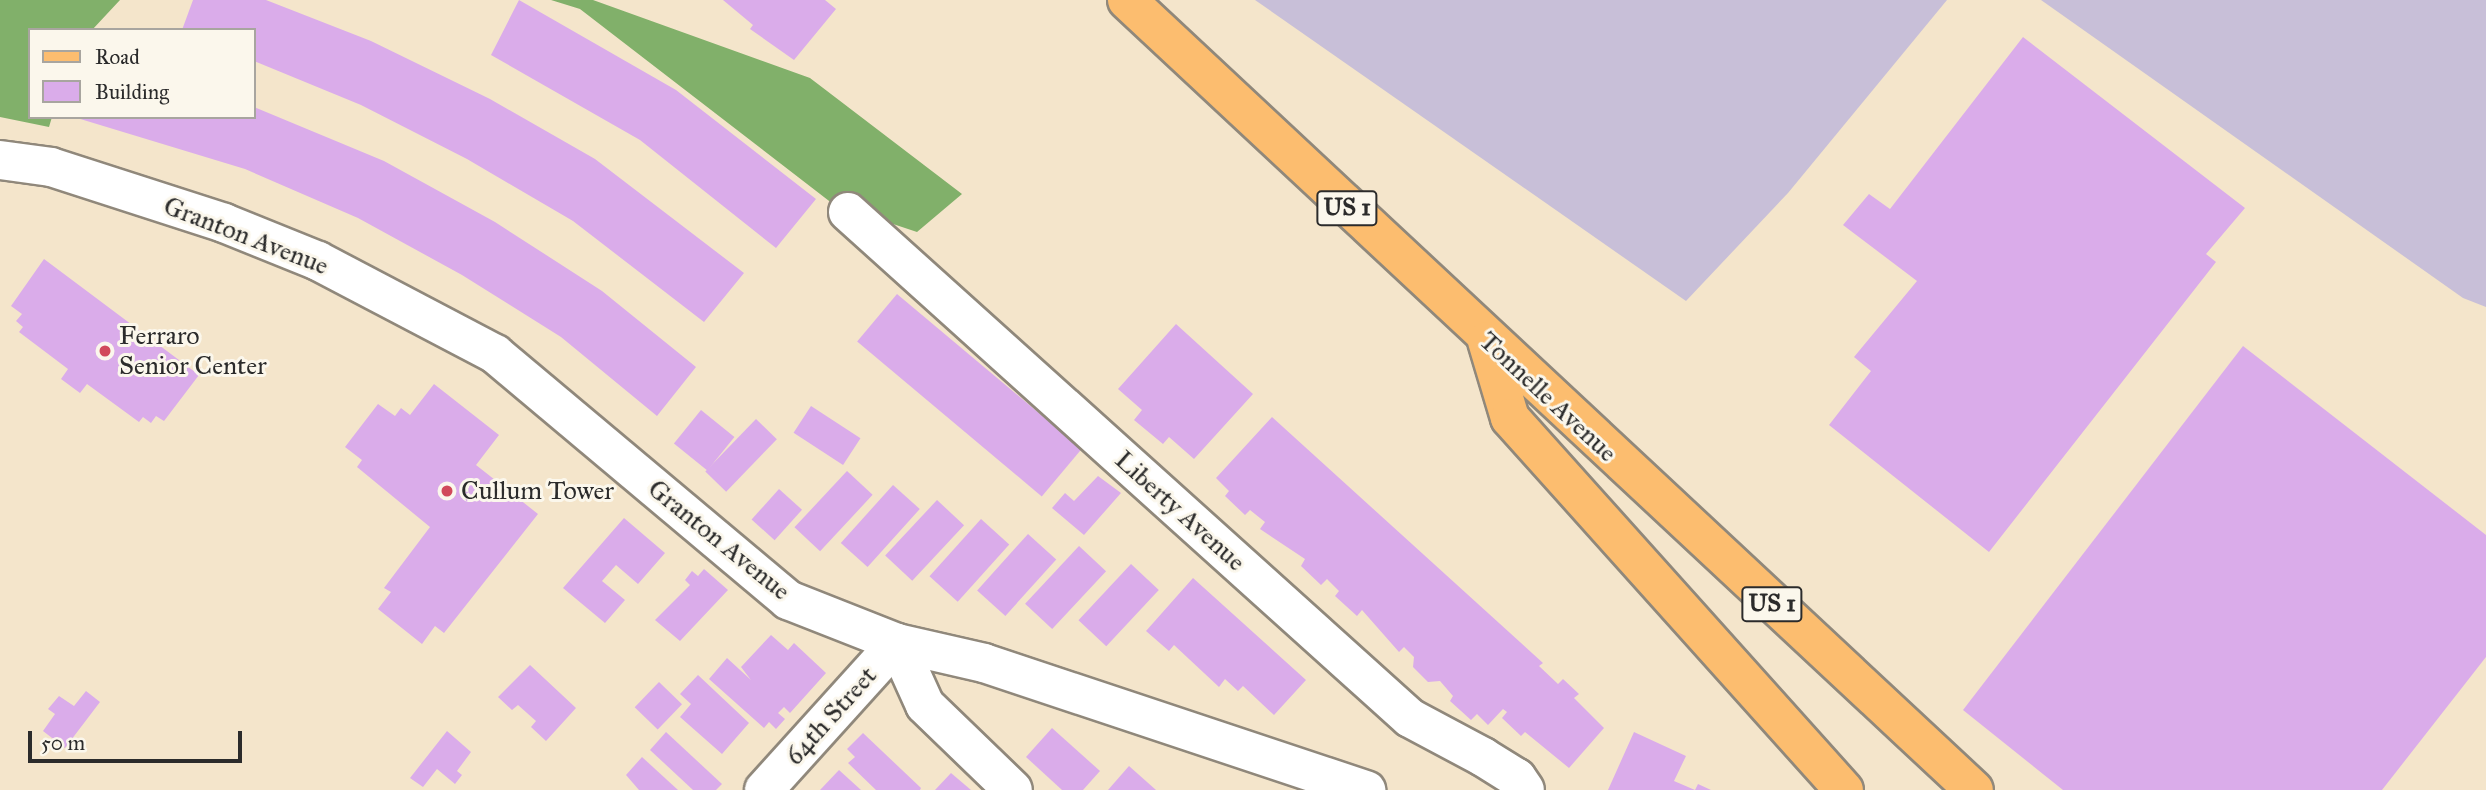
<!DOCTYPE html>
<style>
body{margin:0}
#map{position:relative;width:2486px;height:790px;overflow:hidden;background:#f4e5cb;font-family:"IM FELL Great Primer",serif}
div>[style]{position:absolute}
.industrial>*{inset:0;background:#c8bfd8}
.forest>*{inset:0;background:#81b06a}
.building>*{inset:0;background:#daacea;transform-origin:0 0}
.roads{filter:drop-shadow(2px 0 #90887b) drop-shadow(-2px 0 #90887b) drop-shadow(0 2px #90887b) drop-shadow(0 -2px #90887b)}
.minor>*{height:38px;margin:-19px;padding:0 19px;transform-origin:19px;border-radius:19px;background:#fff}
.major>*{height:38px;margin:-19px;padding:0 19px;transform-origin:19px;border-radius:19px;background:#fcbd6f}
.dots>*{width:19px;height:19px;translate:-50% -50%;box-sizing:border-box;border:4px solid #fbf7ec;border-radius:50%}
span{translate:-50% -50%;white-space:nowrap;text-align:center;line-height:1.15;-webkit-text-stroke:6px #fbf7ec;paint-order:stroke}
.shield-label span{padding:2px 5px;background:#fbf7ec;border:2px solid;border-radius:5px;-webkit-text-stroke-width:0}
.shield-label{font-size:24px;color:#2b2b2b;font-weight:700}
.street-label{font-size:26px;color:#2b2b2b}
.poi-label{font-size:26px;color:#2b2b2b}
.left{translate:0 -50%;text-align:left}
.legend{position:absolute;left:28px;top:28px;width:228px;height:91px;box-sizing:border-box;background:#fbf7ec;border:2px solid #a8a59f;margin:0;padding:9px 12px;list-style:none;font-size:21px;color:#2b2b2b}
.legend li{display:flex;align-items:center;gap:14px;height:35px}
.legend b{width:35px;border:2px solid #a8a59f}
.scale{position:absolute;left:28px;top:731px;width:214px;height:32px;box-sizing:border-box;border:4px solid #2b2b2b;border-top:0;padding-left:9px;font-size:21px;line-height:24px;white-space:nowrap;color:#2b2b2b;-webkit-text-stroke:5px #fbf7ec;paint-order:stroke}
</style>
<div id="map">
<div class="industrial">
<div style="clip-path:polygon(1255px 0,1947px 0,1788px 193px,1686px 301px)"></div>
<div style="clip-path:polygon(2041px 0,2486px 0,2486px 307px,2463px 298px)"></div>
</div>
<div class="forest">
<div style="clip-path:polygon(0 0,120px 0,92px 30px,30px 30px,30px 117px,52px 117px,49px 127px,0 117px)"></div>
<div style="clip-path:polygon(551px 0,593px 0,810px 78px,962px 194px,917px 232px,833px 204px,580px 9px)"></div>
</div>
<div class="building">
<div style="clip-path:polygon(193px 0,266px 0,371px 41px,490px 99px,595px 159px,744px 273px,704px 322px,573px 221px,467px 159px,361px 105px,254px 61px,254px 30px,182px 30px)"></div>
<div style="clip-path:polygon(519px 0,676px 90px,816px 199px,776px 248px,640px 140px,491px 55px)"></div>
<div style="clip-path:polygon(723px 0,825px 0,836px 9px,794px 60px,750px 29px,753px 25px)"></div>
<div style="clip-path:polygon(2023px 37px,2245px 208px,2206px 254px,2216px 262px,1989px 552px,1829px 425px,1871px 371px,1854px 357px,1917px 281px,1843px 225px,1869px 194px,1890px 209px)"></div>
<div style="clip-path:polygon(254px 107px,384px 161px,495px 222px,602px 291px,696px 367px,657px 416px,561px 337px,462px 275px,358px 218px,245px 169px,77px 118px,254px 117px)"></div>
<div style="clip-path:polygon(44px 259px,199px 375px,164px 421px,156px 416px,151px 423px,143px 417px,139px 422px,87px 384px,80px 393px,61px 379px,68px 369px,19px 332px,23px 327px,16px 321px,22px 314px,11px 306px)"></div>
<div style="left:897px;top:294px;width:241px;height:62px;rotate:40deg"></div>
<div style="clip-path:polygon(1176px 324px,1253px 394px,1194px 459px,1169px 437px,1163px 444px,1134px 420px,1142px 410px,1118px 389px)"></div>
<div style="clip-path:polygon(2243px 346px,2486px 535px,2486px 657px,2382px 790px,2063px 790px,1963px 710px)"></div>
<div style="clip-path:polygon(434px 384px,499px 435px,476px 465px,538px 514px,444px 633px,435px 626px,422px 644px,378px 609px,391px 592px,384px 588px,430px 527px,357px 467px,362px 460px,345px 447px,378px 404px,395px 416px,401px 408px,410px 415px)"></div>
<div style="left:811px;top:406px;width:59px;height:32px;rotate:33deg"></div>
<div style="left:701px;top:410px;width:43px;height:43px;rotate:39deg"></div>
<div style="clip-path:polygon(1272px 417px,1543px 663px,1539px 666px,1558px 684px,1563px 679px,1579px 694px,1574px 698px,1604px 728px,1569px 768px,1525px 732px,1521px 736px,1502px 718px,1507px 712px,1503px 709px,1488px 725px,1477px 714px,1471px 720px,1450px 701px,1453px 696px,1440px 681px,1428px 682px,1413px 667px,1414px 657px,1404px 647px,1399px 652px,1362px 610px,1357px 616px,1335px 596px,1339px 591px,1327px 579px,1321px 585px,1301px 566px,1305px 559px,1260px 529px,1265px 522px,1250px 510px,1245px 515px,1225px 496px,1229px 491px,1216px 478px)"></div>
<div style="left:756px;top:419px;width:29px;height:73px;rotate:44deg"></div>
<div style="left:847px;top:471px;width:35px;height:77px;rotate:43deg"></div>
<div style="clip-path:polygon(1098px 476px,1121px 493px,1084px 535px,1052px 508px,1065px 493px,1074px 501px)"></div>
<div style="left:893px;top:485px;width:36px;height:78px;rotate:42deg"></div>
<div style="left:779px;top:489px;width:31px;height:41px;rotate:42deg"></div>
<div style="left:937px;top:500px;width:37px;height:76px;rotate:43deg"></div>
<div style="clip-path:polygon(624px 518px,665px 553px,638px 584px,616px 565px,602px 581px,625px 600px,605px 623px,563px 588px)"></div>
<div style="left:981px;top:519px;width:38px;height:77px;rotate:42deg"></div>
<div style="left:1028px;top:534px;width:38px;height:76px;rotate:42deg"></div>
<div style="left:1079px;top:546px;width:37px;height:79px;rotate:43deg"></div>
<div style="left:1131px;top:564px;width:38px;height:77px;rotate:43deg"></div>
<div style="clip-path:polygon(704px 569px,728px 590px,680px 641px,655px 620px,690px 585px,685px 580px,692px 571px,698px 576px)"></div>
<div style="clip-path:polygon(1193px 578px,1306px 680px,1274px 715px,1243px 686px,1238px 691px,1225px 679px,1219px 687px,1174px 645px,1169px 651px,1146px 631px)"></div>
<div style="clip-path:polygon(771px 635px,788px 650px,794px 643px,826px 673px,790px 713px,784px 707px,778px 713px,785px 719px,776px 729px,769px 722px,764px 728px,709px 679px,727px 658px,751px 680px,741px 667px)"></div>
<div style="clip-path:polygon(530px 665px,576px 708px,546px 741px,531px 727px,536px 721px,518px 705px,512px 710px,498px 697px)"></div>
<div style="clip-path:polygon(698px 675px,749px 723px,722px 754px,680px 717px,691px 704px,680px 694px)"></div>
<div style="left:659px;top:682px;width:32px;height:35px;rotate:44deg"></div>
<div style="clip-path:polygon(86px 691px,100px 702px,65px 748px,43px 731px,55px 714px,48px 709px,59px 696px,74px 706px)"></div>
<div style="clip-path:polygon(1052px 728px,1100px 771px,1083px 790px,1062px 790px,1026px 757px)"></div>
<div style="clip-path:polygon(447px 731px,471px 752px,457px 771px,462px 775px,455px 784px,437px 769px,423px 787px,410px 778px)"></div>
<div style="clip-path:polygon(666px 732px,722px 784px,716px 790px,693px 790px,650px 750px)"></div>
<div style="clip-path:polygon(1634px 732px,1686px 756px,1674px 781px,1695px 790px,1698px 784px,1711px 790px,1608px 790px)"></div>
<div style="clip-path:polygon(863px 733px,921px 788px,920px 790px,876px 790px,848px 763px,855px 757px,847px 749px)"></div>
<div style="clip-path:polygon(642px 757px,678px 790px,639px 790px,626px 775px)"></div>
<div style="clip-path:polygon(1129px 766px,1156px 790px,1108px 790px)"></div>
<div style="clip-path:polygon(839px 770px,861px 790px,820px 790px)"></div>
<div style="clip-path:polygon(951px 773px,971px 790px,935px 790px)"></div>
</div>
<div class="roads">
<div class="minor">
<div style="left:0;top:160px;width:51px;rotate:7.8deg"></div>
<div style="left:51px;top:167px;width:182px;rotate:17.9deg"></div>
<div style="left:224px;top:223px;width:101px;rotate:22deg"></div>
<div style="left:318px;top:261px;width:200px;rotate:27.7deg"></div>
<div style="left:495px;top:354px;width:383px;rotate:40deg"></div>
<div style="left:788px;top:600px;width:117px;rotate:21.5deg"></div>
<div style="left:897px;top:643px;width:89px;rotate:12.9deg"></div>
<div style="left:984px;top:663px;width:403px;rotate:18.4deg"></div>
<div style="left:848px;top:212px;width:756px;rotate:42deg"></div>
<div style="left:1410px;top:718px;width:83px;rotate:28.1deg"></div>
<div style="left:1483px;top:757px;width:40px;rotate:32deg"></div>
<div style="left:1517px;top:778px;width:14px;rotate:56deg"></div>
<div style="left:897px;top:643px;width:68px;rotate:65.7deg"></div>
<div style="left:925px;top:705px;width:122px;rotate:44deg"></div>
<div style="left:764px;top:790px;width:198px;rotate:-47.9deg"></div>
</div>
<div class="major">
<div style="left:1127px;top:0;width:1158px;rotate:43.01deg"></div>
<div style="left:1487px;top:341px;width:80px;rotate:73.4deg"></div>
<div style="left:1510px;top:418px;width:500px;rotate:48.1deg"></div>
</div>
</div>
<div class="dots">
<div style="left:105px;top:351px;background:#d1495b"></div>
<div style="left:447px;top:491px;background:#d1495b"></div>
</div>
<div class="shield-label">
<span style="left:1347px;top:208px">US 1</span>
<span style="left:1772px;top:604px">US 1</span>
</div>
<div class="street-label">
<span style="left:246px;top:236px;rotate:21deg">Granton Avenue</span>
<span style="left:1548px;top:397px;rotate:43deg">Tonnelle Avenue</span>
<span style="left:1180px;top:511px;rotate:42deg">Liberty Avenue</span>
<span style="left:719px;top:540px;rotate:39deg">Granton Avenue</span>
<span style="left:831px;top:716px;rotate:-48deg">64th Street</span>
</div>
<div class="poi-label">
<span class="left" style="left:119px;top:351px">Ferraro<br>Senior Center</span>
<span class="left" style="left:461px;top:491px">Cullum Tower</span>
</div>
<ul class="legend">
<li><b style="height:9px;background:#fcbd6f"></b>Road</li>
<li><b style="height:19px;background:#daacea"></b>Building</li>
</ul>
<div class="scale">50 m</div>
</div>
